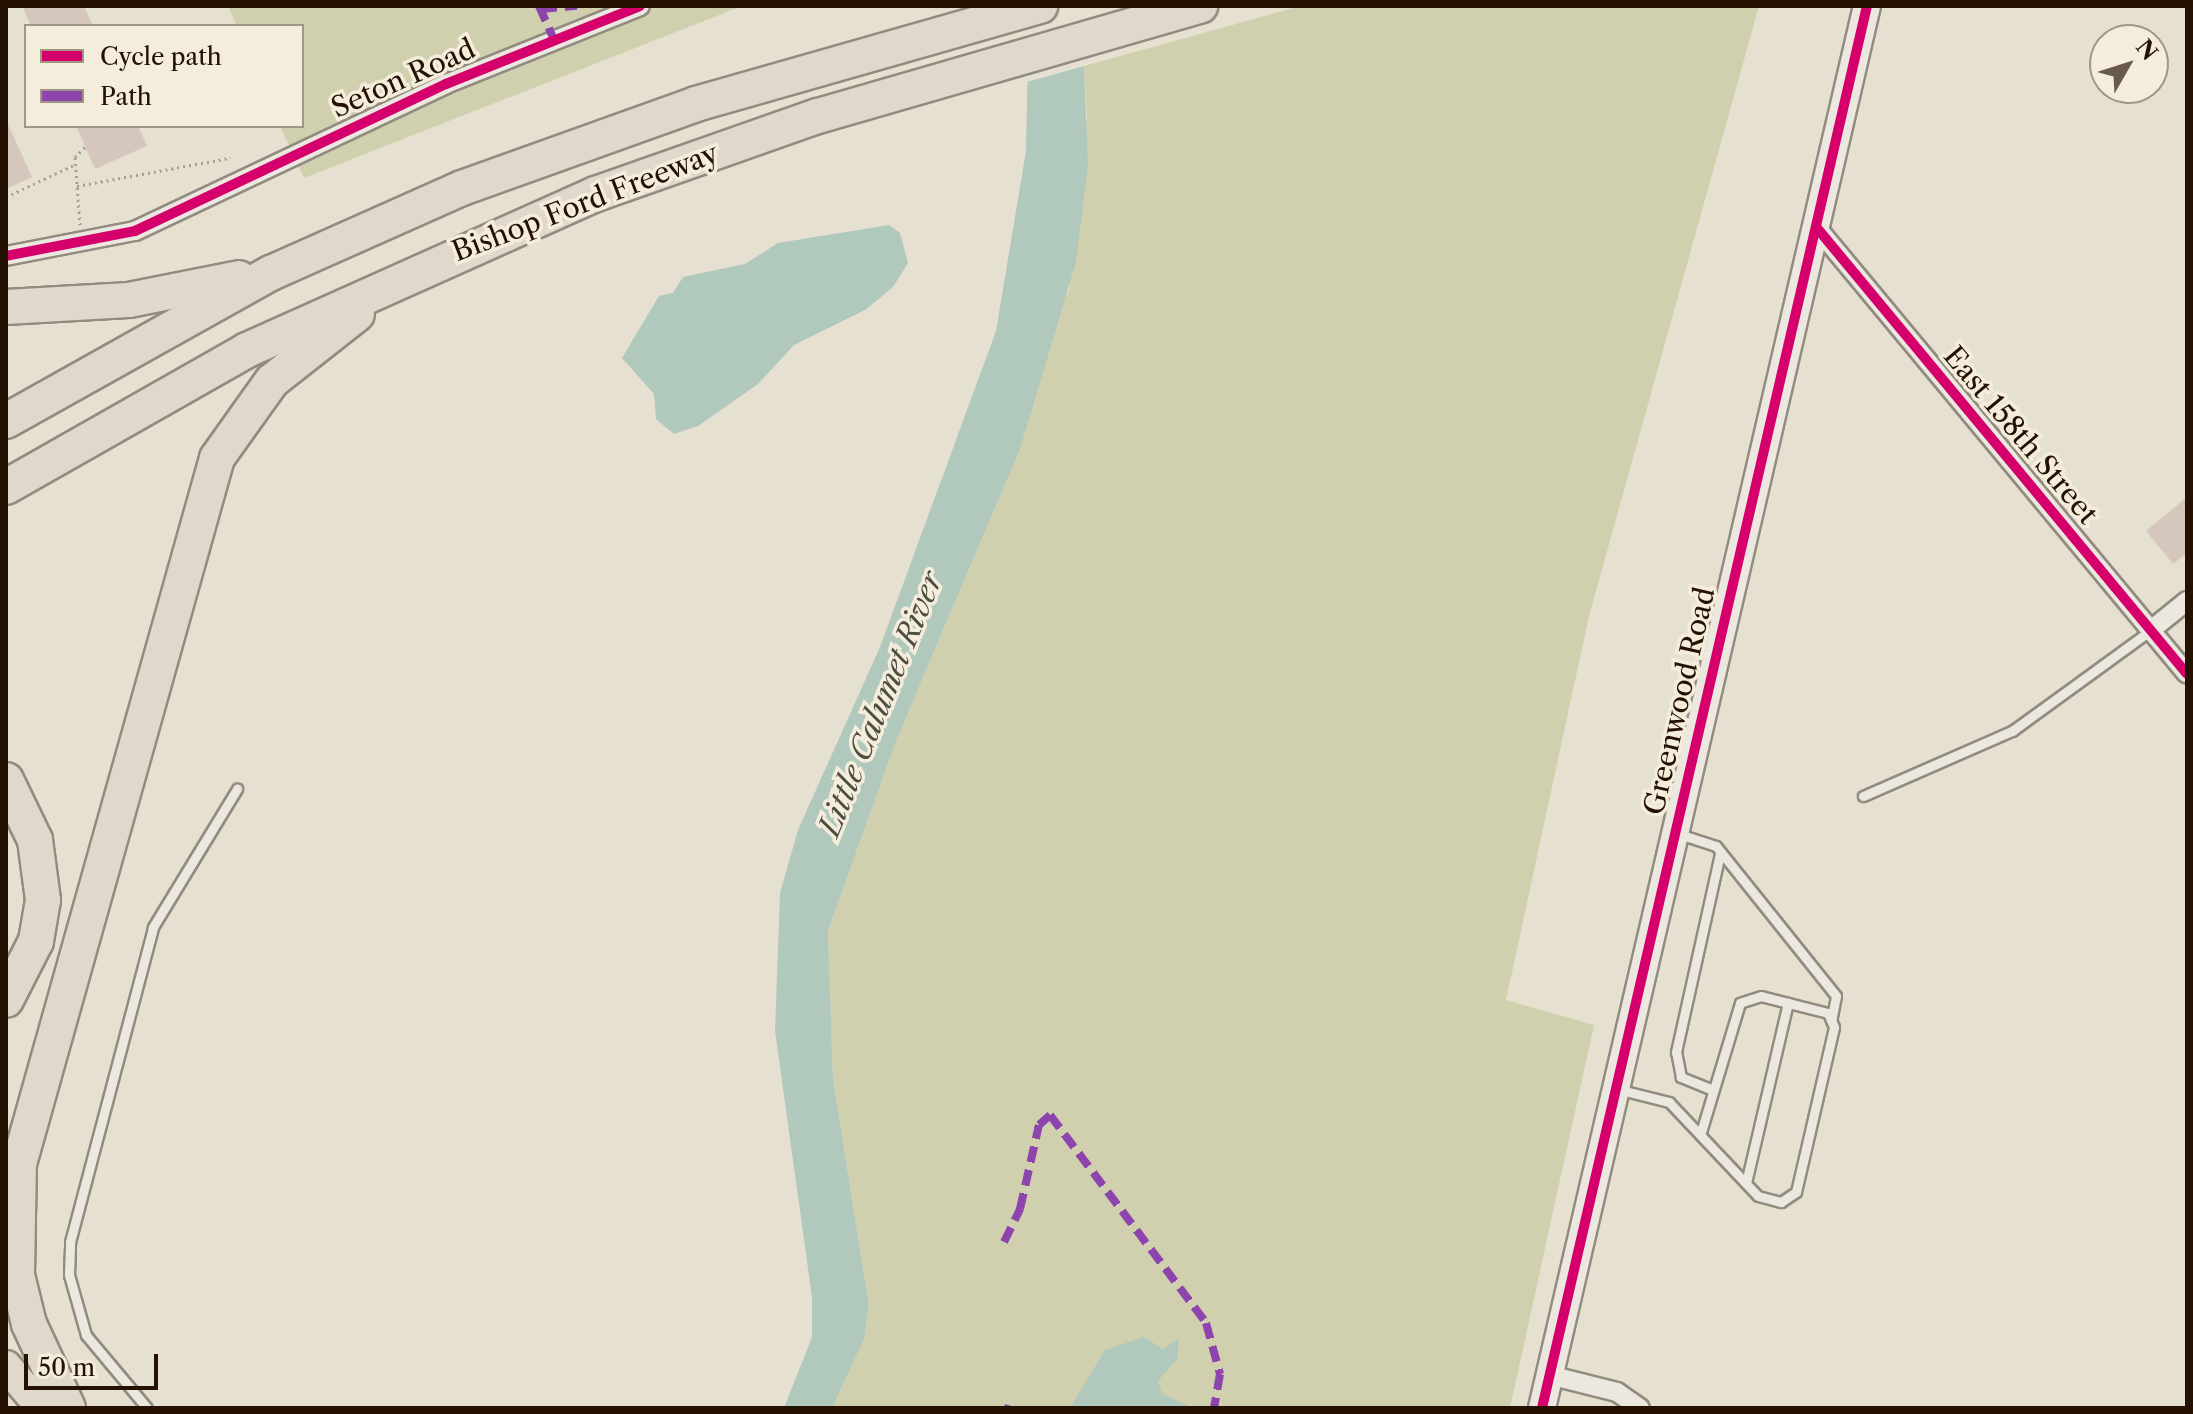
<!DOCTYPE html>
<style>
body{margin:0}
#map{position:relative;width:2193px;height:1414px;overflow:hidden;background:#e6e0d0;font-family:"Libre Caslon Text",serif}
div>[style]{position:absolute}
.green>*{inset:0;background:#d0d0ae}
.water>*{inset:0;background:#b1c8bd}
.pier>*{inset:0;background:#e6e0d0}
.building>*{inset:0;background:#d6c7bc}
.path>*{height:3px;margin-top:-1.5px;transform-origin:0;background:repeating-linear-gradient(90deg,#a49f97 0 2px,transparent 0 6px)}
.roads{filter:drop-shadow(2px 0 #918b80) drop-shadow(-2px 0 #918b80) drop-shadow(0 2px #918b80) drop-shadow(0 -2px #918b80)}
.lane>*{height:9px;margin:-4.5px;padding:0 4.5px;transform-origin:4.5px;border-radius:4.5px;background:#ece8e0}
.street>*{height:18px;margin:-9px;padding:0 9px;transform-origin:9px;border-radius:9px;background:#ece8e0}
.secondary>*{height:26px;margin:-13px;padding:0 13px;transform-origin:13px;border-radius:13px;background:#ece8e0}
.primary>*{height:30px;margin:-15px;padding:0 15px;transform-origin:15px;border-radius:15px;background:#dfd8cb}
.highway>*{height:34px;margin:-17px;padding:0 17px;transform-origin:17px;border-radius:17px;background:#dfd8cb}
.quiet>*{height:8px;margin-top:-4px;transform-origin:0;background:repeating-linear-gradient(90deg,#8e44ad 0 16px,transparent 0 24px)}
.cycleway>*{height:10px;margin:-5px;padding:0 5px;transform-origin:5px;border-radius:5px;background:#d6006c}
span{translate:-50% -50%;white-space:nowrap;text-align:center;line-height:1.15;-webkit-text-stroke:7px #f5eddb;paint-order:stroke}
.street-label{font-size:28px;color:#241102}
.water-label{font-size:30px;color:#4d4e41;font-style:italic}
.frame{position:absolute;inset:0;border:8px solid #241102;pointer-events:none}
.legend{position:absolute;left:24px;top:24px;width:280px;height:104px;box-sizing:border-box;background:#f5eddb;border:2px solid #a19584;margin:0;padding:10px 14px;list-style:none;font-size:24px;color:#241102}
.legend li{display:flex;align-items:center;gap:16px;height:40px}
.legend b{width:40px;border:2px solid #a19584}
.north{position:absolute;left:2089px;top:24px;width:80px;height:80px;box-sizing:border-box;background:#f5eddb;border:2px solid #a19584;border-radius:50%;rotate:51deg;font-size:22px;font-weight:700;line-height:32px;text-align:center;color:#241102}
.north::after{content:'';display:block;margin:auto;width:28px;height:36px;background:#68594a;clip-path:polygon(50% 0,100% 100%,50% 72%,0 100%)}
.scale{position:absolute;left:24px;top:1354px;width:134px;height:36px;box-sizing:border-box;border:4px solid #241102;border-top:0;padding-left:10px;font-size:24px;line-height:28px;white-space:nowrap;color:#241102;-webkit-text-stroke:6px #f5eddb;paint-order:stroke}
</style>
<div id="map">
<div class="green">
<div style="clip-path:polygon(228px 6px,742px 6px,304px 178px,280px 126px,302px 126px,302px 26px,237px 26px)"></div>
<div style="clip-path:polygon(1301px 6px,1759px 6px,1589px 616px,1506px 1000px,1594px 1025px,1510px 1408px,832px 1408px,864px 1339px,869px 1306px,833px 1079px,828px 931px,896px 741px,1020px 449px,1051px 328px,1069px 290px,1087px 116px,1084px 66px)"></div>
</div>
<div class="water">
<div style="clip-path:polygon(1029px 6px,1084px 66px,1088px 165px,1076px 262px,1020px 449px,896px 741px,828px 931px,833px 1079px,869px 1306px,864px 1339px,832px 1408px,784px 1408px,812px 1337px,812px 1297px,775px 1031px,780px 893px,798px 830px,880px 647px,996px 331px,1026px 151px)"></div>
<div style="clip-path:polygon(889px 225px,900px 233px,908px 263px,893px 287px,865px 310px,794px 345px,758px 384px,698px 426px,674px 434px,656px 419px,654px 394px,622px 358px,659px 296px,673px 293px,683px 277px,745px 264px,778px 243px)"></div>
<div style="clip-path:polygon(1144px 1337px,1163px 1349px,1179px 1338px,1177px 1359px,1158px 1381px,1162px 1394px,1194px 1408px,1070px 1408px,1105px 1350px)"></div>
</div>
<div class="pier">
<div style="clip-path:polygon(1025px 6px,1089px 6px,1088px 65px,1023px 83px)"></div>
</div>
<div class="building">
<div style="clip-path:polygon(22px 6px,84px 6px,93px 26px,31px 26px)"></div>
<div style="clip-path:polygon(6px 120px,32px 177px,6px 189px)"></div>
<div style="clip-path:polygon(76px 126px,138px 126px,147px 146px,95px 169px)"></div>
<div style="clip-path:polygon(2187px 497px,2187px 553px,2173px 564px,2146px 531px)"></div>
</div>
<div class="path">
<div style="left:77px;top:186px;width:156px;rotate:-10.4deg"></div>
<div style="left:6px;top:197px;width:77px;rotate:-25.2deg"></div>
<div style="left:80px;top:225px;width:68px;rotate:-94.2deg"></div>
<div style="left:75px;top:157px;width:14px;rotate:-45deg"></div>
</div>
<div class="roads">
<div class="lane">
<div style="left:1863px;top:796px;width:163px;rotate:-23.6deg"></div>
<div style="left:2012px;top:731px;width:172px;rotate:-36deg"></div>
<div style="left:1676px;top:833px;width:42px;rotate:18deg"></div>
<div style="left:1716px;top:846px;width:192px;rotate:51.3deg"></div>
<div style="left:1836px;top:996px;width:25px;rotate:101deg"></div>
<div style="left:1617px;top:1089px;width:54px;rotate:14deg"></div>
<div style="left:1669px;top:1102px;width:129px;rotate:46.6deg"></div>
<div style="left:1758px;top:1196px;width:24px;rotate:15deg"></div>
<div style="left:1781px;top:1202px;width:18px;rotate:-34deg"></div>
<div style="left:1796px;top:1192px;width:169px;rotate:-77deg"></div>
<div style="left:1834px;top:1027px;width:15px;rotate:-113deg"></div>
<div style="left:1828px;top:1013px;width:69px;rotate:-165.8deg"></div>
<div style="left:1761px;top:996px;width:22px;rotate:162deg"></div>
<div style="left:1740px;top:1003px;width:135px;rotate:106.8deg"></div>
<div style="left:1713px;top:1090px;width:35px;rotate:-158deg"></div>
<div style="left:1681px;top:1077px;width:25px;rotate:-101deg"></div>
<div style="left:1676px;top:1052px;width:203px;rotate:-77.5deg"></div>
<div style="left:1746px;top:1183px;width:185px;rotate:-76.9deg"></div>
<div style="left:147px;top:1408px;width:95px;rotate:-129.9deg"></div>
<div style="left:86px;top:1335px;width:62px;rotate:-105.8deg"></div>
<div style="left:69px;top:1275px;width:33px;rotate:-88deg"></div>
<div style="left:70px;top:1242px;width:326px;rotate:-75.2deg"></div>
<div style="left:153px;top:927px;width:162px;rotate:-58.7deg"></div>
</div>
<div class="street">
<div style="left:1817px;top:228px;width:579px;rotate:50.32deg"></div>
<div style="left:6px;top:256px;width:131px;rotate:-11deg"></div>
<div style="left:135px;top:231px;width:344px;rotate:-25.3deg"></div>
<div style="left:446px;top:84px;width:209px;rotate:-21.9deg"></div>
<div style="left:2151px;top:630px;width:46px;rotate:-38.9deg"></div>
<div style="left:1549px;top:1375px;width:70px;rotate:14deg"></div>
<div style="left:1617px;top:1392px;width:28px;rotate:35deg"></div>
</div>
<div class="secondary">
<div style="left:1542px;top:1408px;width:1439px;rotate:-76.95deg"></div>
</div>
<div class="primary">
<div style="left:6px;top:1366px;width:55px;rotate:49.4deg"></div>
</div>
<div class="highway">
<div style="left:6px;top:307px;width:123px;rotate:-3.3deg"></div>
<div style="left:129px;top:300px;width:112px;rotate:-11.3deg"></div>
<div style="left:6px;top:421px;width:304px;rotate:-29.2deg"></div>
<div style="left:271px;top:273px;width:209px;rotate:-24deg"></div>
<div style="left:462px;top:188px;width:249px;rotate:-19.7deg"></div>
<div style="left:696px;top:104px;width:358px;rotate:-15.9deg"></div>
<div style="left:6px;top:487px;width:277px;rotate:-29.6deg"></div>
<div style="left:247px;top:350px;width:382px;rotate:-24.1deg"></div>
<div style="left:596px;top:194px;width:235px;rotate:-19.4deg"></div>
<div style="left:818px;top:116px;width:398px;rotate:-16.1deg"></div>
<div style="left:6px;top:780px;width:67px;rotate:64.2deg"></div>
<div style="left:35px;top:840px;width:61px;rotate:82.4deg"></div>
<div style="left:43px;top:900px;width:42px;rotate:99.7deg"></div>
<div style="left:36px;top:941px;width:66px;rotate:117deg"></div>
<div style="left:68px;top:1408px;width:93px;rotate:-114.9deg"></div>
<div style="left:29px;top:1324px;width:50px;rotate:-103.8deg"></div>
<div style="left:17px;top:1275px;width:111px;rotate:-89deg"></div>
<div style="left:19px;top:1164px;width:733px;rotate:-74.33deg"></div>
<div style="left:217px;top:458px;width:95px;rotate:-54.5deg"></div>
<div style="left:272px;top:381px;width:108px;rotate:-38.2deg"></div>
</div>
</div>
<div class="quiet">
<div style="left:539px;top:6px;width:36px;rotate:66deg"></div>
<div style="left:541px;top:9px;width:36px;rotate:-5deg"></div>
<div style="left:1004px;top:1242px;width:37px;rotate:-64deg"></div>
<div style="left:1020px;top:1209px;width:86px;rotate:-77.3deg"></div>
<div style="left:1039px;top:1125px;width:15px;rotate:-42deg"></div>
<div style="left:1050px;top:1115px;width:260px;rotate:53.1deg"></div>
<div style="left:1206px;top:1323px;width:53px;rotate:74.6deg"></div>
<div style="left:1220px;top:1374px;width:35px;rotate:100deg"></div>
<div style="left:1008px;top:1408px;width:3px;rotate:-72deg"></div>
</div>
<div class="cycleway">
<div style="left:1817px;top:228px;width:579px;rotate:50.32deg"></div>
<div style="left:6px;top:256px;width:131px;rotate:-11deg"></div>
<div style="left:135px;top:231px;width:344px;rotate:-25.3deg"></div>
<div style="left:446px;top:84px;width:209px;rotate:-21.9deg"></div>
<div style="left:1542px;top:1408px;width:1439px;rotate:-76.95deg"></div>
</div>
<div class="street-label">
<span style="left:403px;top:78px;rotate:-24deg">Seton Road</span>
<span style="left:585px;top:202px;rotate:-21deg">Bishop Ford Freeway</span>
<span style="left:2021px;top:435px;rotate:50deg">East 158th Street</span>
<span style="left:1679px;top:701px;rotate:-77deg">Greenwood Road</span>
</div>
<div class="water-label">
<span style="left:881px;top:704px;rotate:-68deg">Little Calumet River</span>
</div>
<div class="frame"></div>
<ul class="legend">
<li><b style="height:10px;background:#d6006c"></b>Cycle path</li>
<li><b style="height:10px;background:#8e44ad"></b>Path</li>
</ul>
<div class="north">N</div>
<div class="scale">50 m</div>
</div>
